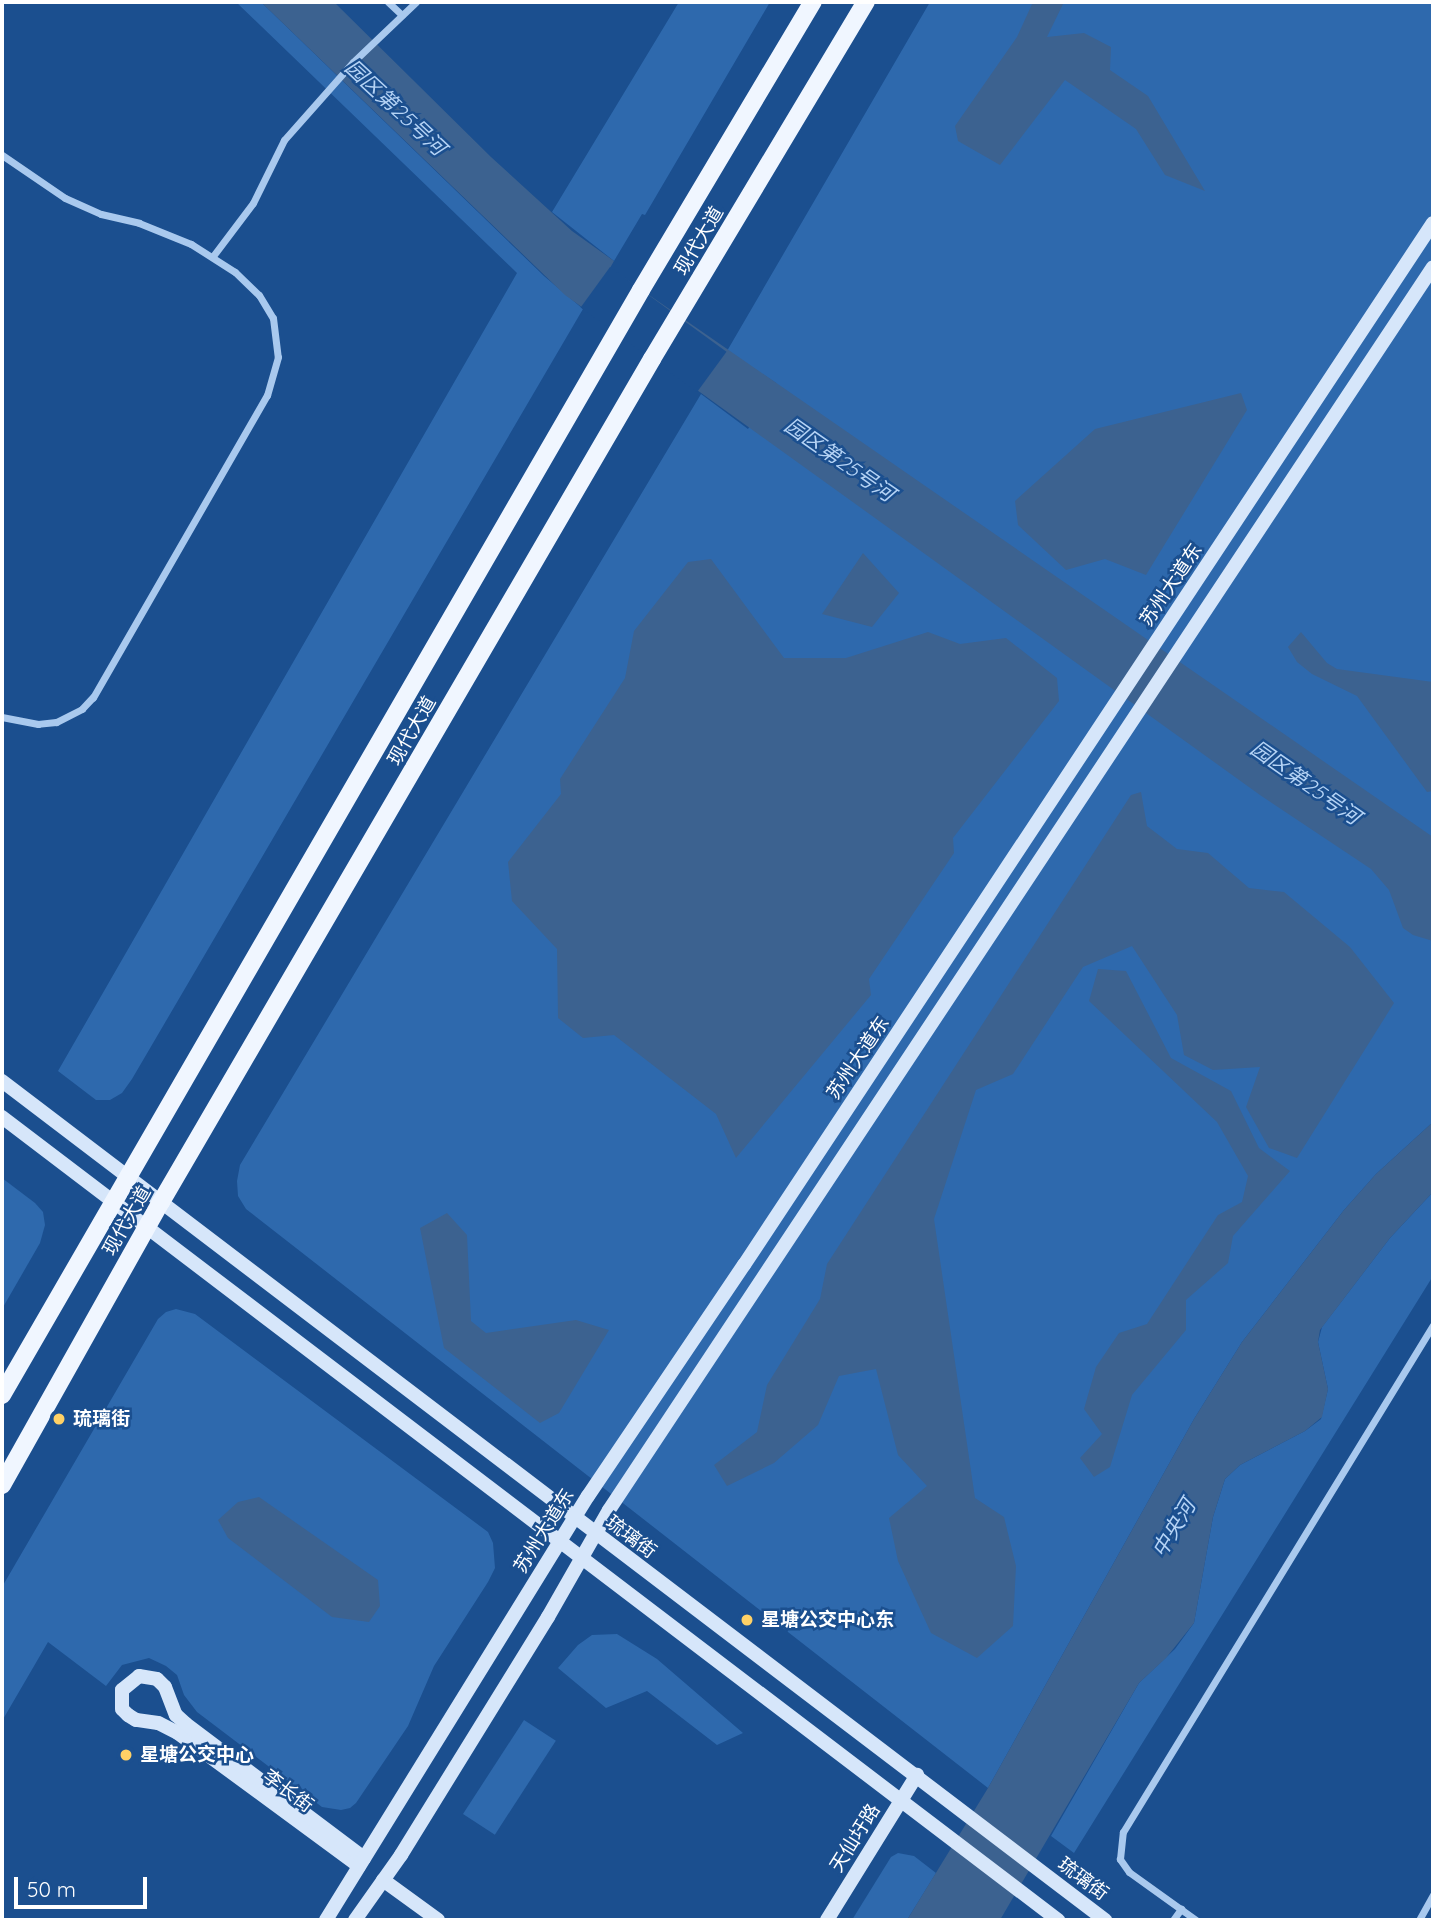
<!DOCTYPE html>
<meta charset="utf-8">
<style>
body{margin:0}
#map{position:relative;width:1435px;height:1922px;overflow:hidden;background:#1b4f8f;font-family:Quicksand,"Noto Sans SC",sans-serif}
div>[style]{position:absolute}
.green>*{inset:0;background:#2e69ad;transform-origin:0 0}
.water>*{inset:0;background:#3c6290}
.pier>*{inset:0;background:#1b4f8f;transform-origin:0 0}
.street>*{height:7px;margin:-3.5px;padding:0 3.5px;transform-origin:3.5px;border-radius:3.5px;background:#a9c9ee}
.secondary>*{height:14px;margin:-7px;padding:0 7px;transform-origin:7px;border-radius:7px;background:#d6e6fa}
.primary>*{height:18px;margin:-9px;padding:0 9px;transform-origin:9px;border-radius:9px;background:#f0f6ff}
.dots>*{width:19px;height:19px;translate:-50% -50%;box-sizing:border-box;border:4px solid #1b4f8f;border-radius:50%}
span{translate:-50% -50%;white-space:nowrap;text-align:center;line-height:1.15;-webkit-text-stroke:5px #1b4f8f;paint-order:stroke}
.street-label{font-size:19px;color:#fff}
.poi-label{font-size:19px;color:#fff;font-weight:700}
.left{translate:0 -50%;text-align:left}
.water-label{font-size:21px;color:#b5d3f5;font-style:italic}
.frame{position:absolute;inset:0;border:4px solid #fff;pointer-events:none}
.scale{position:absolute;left:14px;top:1877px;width:133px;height:32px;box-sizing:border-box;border:4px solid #fff;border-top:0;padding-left:9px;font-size:21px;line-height:24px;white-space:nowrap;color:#fff;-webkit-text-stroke:5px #1b4f8f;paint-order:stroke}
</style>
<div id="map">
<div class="green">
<div style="clip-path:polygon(236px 2px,261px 2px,544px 276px,583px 309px,132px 1079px,122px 1093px,110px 1100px,96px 1100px,58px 1071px,517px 273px)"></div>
<div style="clip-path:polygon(679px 2px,770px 2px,645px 215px,642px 214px,614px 261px,552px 212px)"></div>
<div style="clip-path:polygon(930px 2px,1433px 2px,1433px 1122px,1376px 1174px,1344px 1210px,1242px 1342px,1194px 1419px,988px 1788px,246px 1209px,238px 1196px,237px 1181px,240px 1165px,701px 394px,748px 429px,776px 383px,727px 351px)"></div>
<div style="clip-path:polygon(2px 1178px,35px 1203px,43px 1212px,45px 1225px,40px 1243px,2px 1309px)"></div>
<div style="clip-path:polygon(1433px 1192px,1433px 1276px,1074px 1853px,1051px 1836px,1139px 1683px,1175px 1649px,1194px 1623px,1213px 1517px,1225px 1479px,1240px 1465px,1305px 1431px,1321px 1419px,1328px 1389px,1318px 1342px,1322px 1327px,1390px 1238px)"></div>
<div style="clip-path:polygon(176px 1309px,195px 1314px,488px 1532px,493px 1543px,495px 1568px,488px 1582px,434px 1666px,408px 1726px,356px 1803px,350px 1808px,341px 1810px,322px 1807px,197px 1712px,184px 1695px,177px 1675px,166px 1666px,149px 1658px,122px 1665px,106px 1686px,48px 1642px,2px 1721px,2px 1587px,158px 1319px,166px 1312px)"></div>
<div style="clip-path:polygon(617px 1634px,657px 1659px,743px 1733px,717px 1745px,647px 1691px,606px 1708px,558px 1668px,578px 1645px,592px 1635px)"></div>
<div style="left:524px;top:1720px;width:38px;height:112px;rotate:33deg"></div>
<div style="clip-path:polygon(898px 1853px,914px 1856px,936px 1873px,907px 1920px,852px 1920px,891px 1857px)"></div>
</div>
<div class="water">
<div style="clip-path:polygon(261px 2px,334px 2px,491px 157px,572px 231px,614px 261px,610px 268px,1433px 837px,1433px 941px,1413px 935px,1403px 928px,1389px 890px,1371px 869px,1260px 795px,565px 295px)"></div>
<div style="clip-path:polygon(1033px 2px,1064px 2px,1047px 37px,1084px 33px,1111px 47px,1110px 70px,1148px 96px,1205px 191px,1165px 175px,1136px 129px,1065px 80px,1000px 165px,958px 141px,955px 126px,1017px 37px)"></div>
<div style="clip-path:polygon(1241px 393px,1247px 410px,1146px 575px,1105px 559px,1066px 570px,1018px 525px,1015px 501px,1095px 429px)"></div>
<div style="clip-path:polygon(863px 553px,899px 593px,872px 627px,822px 614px)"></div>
<div style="clip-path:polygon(711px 559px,784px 658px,846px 658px,928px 632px,960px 644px,1006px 638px,1057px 678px,1059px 701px,953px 838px,954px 853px,869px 979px,871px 995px,736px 1158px,716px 1114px,614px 1035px,583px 1038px,558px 1018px,557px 949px,512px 901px,508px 862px,561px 794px,560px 779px,625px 678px,634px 631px,688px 562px)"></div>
<div style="clip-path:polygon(1301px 632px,1327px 663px,1337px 669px,1433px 682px,1433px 791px,1427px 792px,1357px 696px,1312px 674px,1297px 662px,1288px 647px)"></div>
<div style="clip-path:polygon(1141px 792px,1147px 826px,1177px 849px,1208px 853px,1249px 888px,1284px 892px,1350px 947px,1394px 1003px,1297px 1158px,1269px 1148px,1246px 1107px,1260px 1067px,1213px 1070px,1184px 1055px,1177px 1015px,1132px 946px,1083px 967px,1013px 1074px,976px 1090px,934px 1219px,975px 1498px,1004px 1517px,1016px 1566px,1013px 1626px,977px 1658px,931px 1633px,898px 1561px,889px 1518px,927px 1486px,898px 1455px,876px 1369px,839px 1376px,818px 1425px,774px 1463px,727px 1486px,714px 1465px,757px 1432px,767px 1385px,820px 1299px,827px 1264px,1131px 795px)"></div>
<div style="clip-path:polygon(1098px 969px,1126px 971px,1171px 1058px,1231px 1091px,1259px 1148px,1290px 1171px,1233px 1236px,1228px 1263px,1186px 1300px,1186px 1330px,1132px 1395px,1110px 1467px,1094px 1477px,1080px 1458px,1102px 1434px,1084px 1409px,1096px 1367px,1119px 1333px,1147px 1324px,1218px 1215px,1242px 1202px,1248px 1176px,1217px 1122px,1089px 1001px)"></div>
<div style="clip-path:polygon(1433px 1122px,1433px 1192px,1390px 1238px,1320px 1330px,1318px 1342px,1328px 1389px,1322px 1417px,1305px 1431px,1240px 1465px,1225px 1479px,1213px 1517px,1194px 1623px,1166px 1658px,1139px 1683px,1000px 1920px,907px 1920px,988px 1788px,1194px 1419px,1242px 1342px,1344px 1210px,1376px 1174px)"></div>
<div style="clip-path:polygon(447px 1213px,467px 1235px,471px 1321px,486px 1333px,576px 1320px,609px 1330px,559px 1413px,540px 1423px,444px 1348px,420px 1228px)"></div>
<div style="clip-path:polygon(259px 1497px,378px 1580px,380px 1606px,369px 1622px,332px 1617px,228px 1538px,218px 1520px,238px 1502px)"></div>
</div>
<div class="pier">
<div style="left:610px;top:267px;width:144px;height:50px;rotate:36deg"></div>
</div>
<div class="street">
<div style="left:388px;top:2px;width:19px;rotate:43deg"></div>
<div style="left:2px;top:155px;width:76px;rotate:34.3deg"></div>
<div style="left:65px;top:198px;width:39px;rotate:24deg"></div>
<div style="left:101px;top:214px;width:39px;rotate:13deg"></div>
<div style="left:139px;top:223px;width:56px;rotate:22deg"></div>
<div style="left:191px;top:244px;width:52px;rotate:32.5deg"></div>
<div style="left:235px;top:272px;width:33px;rotate:44deg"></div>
<div style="left:259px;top:295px;width:27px;rotate:59deg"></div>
<div style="left:273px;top:318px;width:39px;rotate:83deg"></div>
<div style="left:278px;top:357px;width:40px;rotate:106deg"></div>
<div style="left:267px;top:395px;width:349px;rotate:119.9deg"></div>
<div style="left:93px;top:697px;width:16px;rotate:133deg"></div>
<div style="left:82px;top:709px;width:29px;rotate:153deg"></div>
<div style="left:56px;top:722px;width:18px;rotate:174deg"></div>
<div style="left:38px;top:724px;width:37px;rotate:-169deg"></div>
<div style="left:213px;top:256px;width:66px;rotate:-53deg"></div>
<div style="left:253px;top:203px;width:70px;rotate:-63.8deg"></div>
<div style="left:284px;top:140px;width:104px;rotate:-48.5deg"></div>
<div style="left:353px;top:62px;width:87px;rotate:-43.6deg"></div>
<div style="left:1173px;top:1920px;width:14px;rotate:-54deg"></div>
<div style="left:1196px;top:1920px;width:82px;rotate:-144.4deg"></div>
<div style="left:1129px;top:1872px;width:16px;rotate:-125deg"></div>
<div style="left:1120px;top:1859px;width:27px;rotate:-84deg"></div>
<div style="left:1123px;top:1832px;width:594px;rotate:-58.56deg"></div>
<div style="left:1419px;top:1920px;width:29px;rotate:-61deg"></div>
</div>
<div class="secondary">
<div style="left:2px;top:1081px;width:1386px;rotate:37.26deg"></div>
<div style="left:2px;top:1117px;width:1327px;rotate:37.25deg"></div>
<div style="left:359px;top:1866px;width:225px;rotate:-143.7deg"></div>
<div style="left:178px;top:1733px;width:22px;rotate:-153deg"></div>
<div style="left:158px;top:1723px;width:22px;rotate:-172deg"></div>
<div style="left:136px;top:1720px;width:9px;rotate:-148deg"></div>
<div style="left:128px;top:1715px;width:8px;rotate:-135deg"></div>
<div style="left:122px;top:1709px;width:19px;rotate:-90deg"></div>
<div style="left:122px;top:1690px;width:22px;rotate:-39deg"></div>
<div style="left:139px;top:1676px;width:18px;rotate:9deg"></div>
<div style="left:157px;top:1679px;width:11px;rotate:45deg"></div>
<div style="left:165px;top:1687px;width:30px;rotate:69deg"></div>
<div style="left:176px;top:1715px;width:13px;rotate:42deg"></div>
<div style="left:186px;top:1724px;width:223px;rotate:37deg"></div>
<div style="left:383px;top:1880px;width:68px;rotate:36deg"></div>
<div style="left:326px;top:1920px;width:498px;rotate:-58.3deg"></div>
<div style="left:588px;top:1496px;width:279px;rotate:-56deg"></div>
<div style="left:744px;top:1265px;width:1249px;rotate:-56.53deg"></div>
<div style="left:355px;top:1920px;width:80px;rotate:-54.7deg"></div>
<div style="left:401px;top:1855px;width:280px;rotate:-58.3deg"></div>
<div style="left:548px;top:1617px;width:123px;rotate:-60.3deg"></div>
<div style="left:609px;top:1510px;width:1491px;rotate:-56.46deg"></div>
<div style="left:827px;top:1920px;width:171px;rotate:-58.2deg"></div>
</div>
<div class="primary">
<div style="left:2px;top:1395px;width:1276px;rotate:-59.96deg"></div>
<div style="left:641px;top:290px;width:335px;rotate:-59.2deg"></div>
<div style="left:2px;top:1485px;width:325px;rotate:-60.7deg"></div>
<div style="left:161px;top:1202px;width:976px;rotate:-59.78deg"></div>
<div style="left:652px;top:359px;width:416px;rotate:-59.1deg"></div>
</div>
<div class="dots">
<div style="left:59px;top:1419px;background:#ffd166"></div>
<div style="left:747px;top:1620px;background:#ffd166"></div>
<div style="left:126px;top:1755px;background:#ffd166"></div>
</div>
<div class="street-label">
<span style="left:699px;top:241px;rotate:-59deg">现代大道</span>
<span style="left:1171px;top:585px;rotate:-56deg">苏州大道东</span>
<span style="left:412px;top:731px;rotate:-60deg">现代大道</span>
<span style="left:858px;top:1058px;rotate:-56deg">苏州大道东</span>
<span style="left:127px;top:1221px;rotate:-60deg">现代大道</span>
<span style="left:544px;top:1531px;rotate:-58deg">苏州大道东</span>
<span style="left:631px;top:1537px;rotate:37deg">琉璃街</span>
<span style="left:288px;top:1791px;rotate:37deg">李长街</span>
<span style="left:855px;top:1838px;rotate:-58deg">天仙圩路</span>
<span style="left:1083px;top:1879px;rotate:37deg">琉璃街</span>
</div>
<div class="poi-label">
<span class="left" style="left:73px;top:1419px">琉璃街</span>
<span class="left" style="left:761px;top:1620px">星塘公交中心东</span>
<span class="left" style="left:140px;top:1755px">星塘公交中心</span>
</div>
<div class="water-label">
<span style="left:396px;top:107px;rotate:43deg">园区第25号河</span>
<span style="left:840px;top:459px;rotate:35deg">园区第25号河</span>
<span style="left:1306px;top:782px;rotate:35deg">园区第25号河</span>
<span style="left:1173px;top:1528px;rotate:-59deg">中央河</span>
</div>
<div class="frame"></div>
<div class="scale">50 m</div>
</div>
